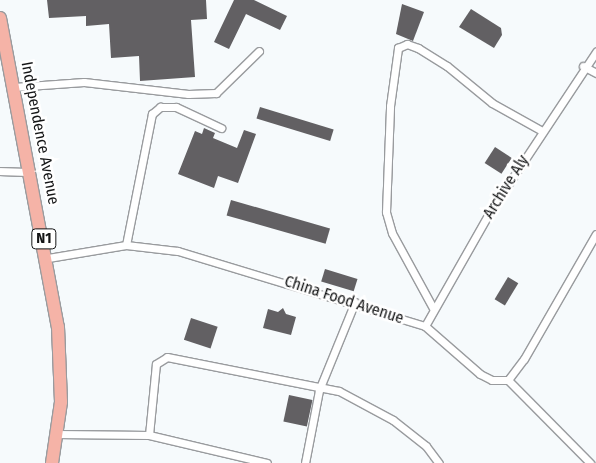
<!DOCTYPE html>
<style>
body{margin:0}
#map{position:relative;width:596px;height:463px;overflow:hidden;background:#f6fafc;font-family:"Fira Sans Condensed",sans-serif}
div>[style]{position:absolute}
.building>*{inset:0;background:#626063;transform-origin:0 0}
.roads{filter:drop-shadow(1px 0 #999b9e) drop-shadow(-1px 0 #999b9e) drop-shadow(0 1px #999b9e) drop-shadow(0 -1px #999b9e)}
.street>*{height:7px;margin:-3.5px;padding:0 3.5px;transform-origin:3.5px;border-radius:3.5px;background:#fff}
.highway>*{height:12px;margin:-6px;padding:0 6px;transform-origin:6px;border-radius:6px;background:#f5b3a7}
span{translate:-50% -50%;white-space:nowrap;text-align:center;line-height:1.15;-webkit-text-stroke:5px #fff;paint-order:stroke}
.shield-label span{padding:1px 4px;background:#fff;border:1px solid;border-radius:4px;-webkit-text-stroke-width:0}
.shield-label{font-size:15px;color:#141516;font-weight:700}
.street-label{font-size:16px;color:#141516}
</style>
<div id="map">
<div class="building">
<div style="clip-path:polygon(47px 0,206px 0,207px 19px,191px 20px,195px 77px,140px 81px,139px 56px,111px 58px,109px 24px,86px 26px,86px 16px,49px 18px)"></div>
<div style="clip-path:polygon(234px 0,254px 0,287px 16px,280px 30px,246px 14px,229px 49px,214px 42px)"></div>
<div style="clip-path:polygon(402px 4px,424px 12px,413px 41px,396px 34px)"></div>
<div style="clip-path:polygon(471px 9px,501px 28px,502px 35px,494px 48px,459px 27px)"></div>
<div style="left:260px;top:107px;width:77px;height:12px;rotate:17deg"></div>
<div style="clip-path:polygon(204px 128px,215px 133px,213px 138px,237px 148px,244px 130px,256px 134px,238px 183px,218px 176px,214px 188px,178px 174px,195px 131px,202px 134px)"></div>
<div style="left:495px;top:147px;width:20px;height:19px;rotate:33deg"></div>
<div style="left:231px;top:200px;width:103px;height:16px;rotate:16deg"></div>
<div style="left:325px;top:269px;width:34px;height:13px;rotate:17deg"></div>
<div style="left:508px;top:277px;width:12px;height:26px;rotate:31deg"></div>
<div style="clip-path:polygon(283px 308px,286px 314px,296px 317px,291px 335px,263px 328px,268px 309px,278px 312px)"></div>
<div style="left:191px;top:318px;width:28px;height:23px;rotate:18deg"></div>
<div style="left:289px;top:395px;width:24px;height:27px;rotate:12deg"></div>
</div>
<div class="roads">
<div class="street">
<div style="left:583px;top:66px;width:15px;rotate:28deg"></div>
<div style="left:14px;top:87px;width:70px;rotate:-4.1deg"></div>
<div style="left:84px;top:82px;width:105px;rotate:6.6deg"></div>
<div style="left:188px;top:94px;width:28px;rotate:-2deg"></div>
<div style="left:216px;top:93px;width:60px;rotate:-44.3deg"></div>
<div style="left:0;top:171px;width:31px;rotate:2deg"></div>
<div style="left:126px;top:245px;width:134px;rotate:-78.8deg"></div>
<div style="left:152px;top:114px;width:11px;rotate:-41deg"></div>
<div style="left:160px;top:107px;width:16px"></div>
<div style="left:176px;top:107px;width:50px;rotate:25deg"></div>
<div style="left:48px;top:258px;width:79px;rotate:-9.5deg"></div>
<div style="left:126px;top:245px;width:52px;rotate:6.6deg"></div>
<div style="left:178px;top:251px;width:258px;rotate:16.9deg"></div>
<div style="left:425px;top:326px;width:73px;rotate:41.1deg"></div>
<div style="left:480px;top:374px;width:13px;rotate:27deg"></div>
<div style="left:492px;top:380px;width:16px"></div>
<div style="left:508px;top:380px;width:117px;rotate:45.3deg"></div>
<div style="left:433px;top:308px;width:85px;rotate:-118.7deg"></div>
<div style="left:392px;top:233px;width:22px;rotate:-106deg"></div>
<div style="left:386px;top:212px;width:106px;rotate:-87.8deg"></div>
<div style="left:390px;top:106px;width:59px;rotate:-82.1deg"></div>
<div style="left:398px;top:48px;width:10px;rotate:-24deg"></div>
<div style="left:407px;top:44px;width:12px;rotate:20deg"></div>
<div style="left:418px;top:48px;width:34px;rotate:32deg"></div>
<div style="left:447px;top:66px;width:58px;rotate:39.4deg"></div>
<div style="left:492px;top:103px;width:57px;rotate:29.2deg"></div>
<div style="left:425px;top:326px;width:128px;rotate:-60.4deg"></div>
<div style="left:488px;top:215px;width:196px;rotate:-56.5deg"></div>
<div style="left:508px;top:380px;width:26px;rotate:-53deg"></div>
<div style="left:524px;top:359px;width:144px;rotate:-60.1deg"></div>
<div style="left:56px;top:434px;width:93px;rotate:0.6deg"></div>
<div style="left:149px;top:435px;width:121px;rotate:13.3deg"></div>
<div style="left:149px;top:435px;width:71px;rotate:-84.4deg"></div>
<div style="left:156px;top:364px;width:13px;rotate:-32deg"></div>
<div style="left:167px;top:357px;width:175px;rotate:11.2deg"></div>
<div style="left:339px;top:391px;width:61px;rotate:28.2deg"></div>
<div style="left:393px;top:420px;width:42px;rotate:38.2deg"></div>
<div style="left:426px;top:446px;width:21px;rotate:53deg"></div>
<div style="left:305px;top:463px;width:74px;rotate:-79.1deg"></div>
<div style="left:319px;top:390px;width:95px;rotate:-67.8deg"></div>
</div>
<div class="highway">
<div style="left:0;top:18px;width:314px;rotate:79.4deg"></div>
<div style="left:58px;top:327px;width:75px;rotate:87.7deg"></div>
<div style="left:61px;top:402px;width:62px;rotate:98.4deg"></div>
</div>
</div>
<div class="shield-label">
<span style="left:44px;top:239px">N1</span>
</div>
<div class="street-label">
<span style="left:40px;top:133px;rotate:79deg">Independence Avenue</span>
<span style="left:506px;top:187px;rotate:-58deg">Archive Aly</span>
<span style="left:344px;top:300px;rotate:18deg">China Food Avenue</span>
</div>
</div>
